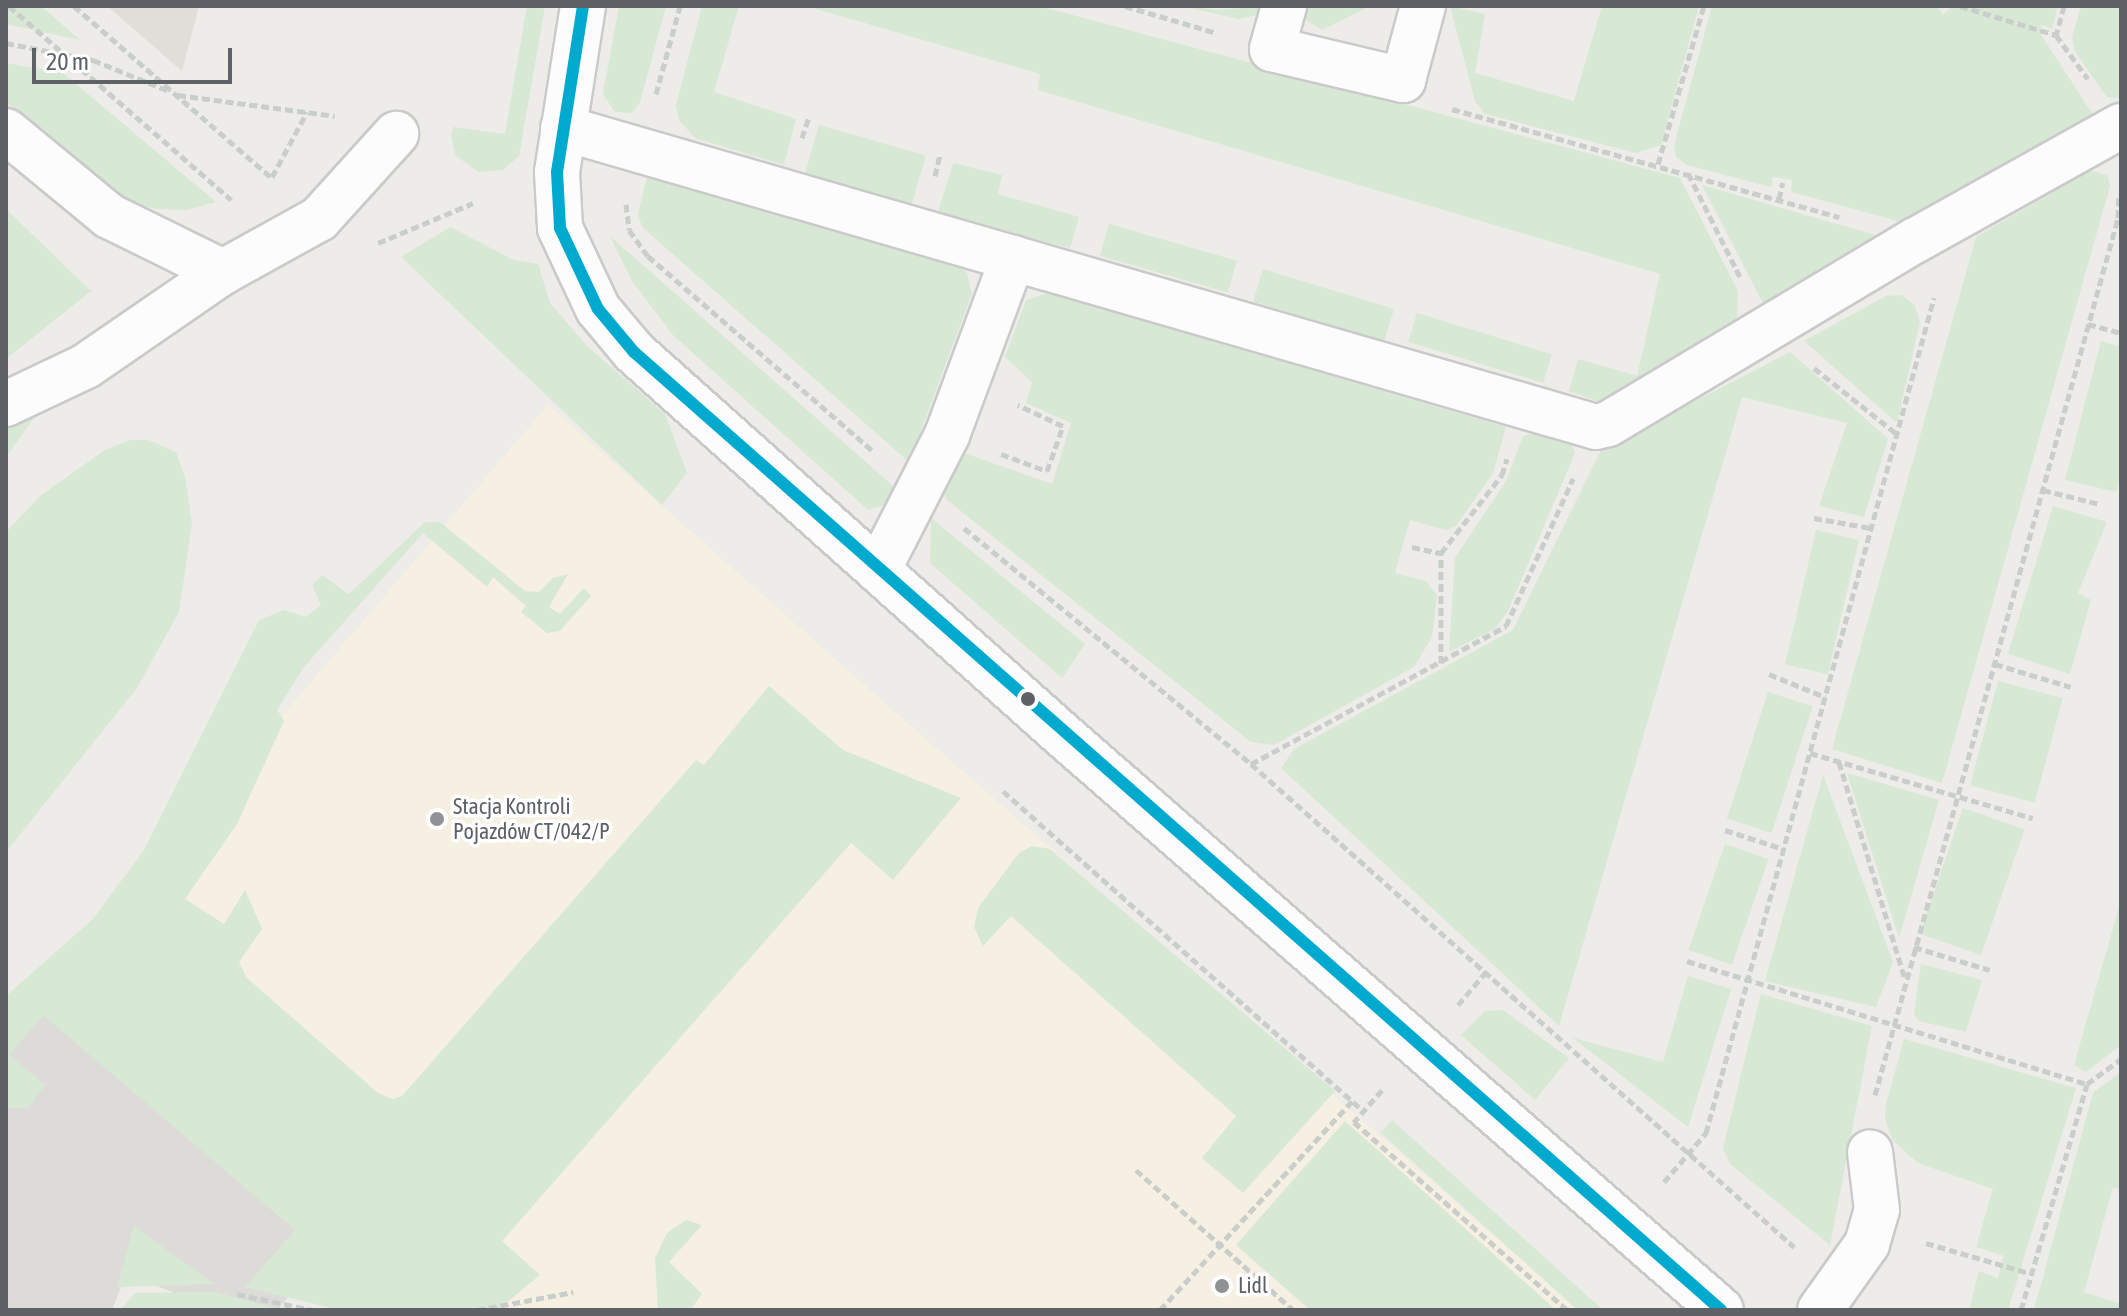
<!DOCTYPE html>
<meta charset="utf-8">
<style>
body{margin:0}
#map{position:relative;width:2127px;height:1316px;overflow:hidden;background:#edece8;font-family:"Asap Condensed",sans-serif}
div>[style]{position:absolute}
.commercial>*{inset:0;background:#f5f0e2}
.industrial>*{inset:0;background:#dddbd8}
.education>*{inset:0;background:#e0ded8}
.green>*{inset:0;background:#d7e8d4;transform-origin:0 0}
.path>*{height:5px;margin-top:-2.5px;transform-origin:0;background:repeating-linear-gradient(90deg,#c9cecb 0 8px,transparent 0 12px)}
.roads{filter:drop-shadow(2px 0 #cacaca) drop-shadow(-2px 0 #cacaca) drop-shadow(0 2px #cacaca) drop-shadow(0 -2px #cacaca)}
.minor>*{height:44px;margin:-22px;padding:0 22px;transform-origin:22px;border-radius:22px;background:#fcfcfc}
.bus-1>*{height:12px;margin:-6px;padding:0 6px;transform-origin:6px;border-radius:6px;background:#00a9ce}
.dots>*{width:22px;height:22px;translate:-50% -50%;box-sizing:border-box;border:4px solid #fff;border-radius:50%}
span{translate:-50% -50%;white-space:nowrap;text-align:center;line-height:1.15;-webkit-text-stroke:7px #fff;paint-order:stroke}
.poi-label{font-size:22px;color:#5e6266}
.left{translate:0 -50%;text-align:left}
.frame{position:absolute;inset:0;border:8px solid #5e6266;pointer-events:none}
.scale{position:absolute;left:32px;top:48px;width:200px;height:36px;box-sizing:border-box;border:4px solid #5e6266;border-top:0;padding-left:10px;font-size:24px;line-height:28px;white-space:nowrap;color:#5e6266;-webkit-text-stroke:6px #fff;paint-order:stroke}
</style>
<div id="map">
<div class="commercial">
<div style="clip-path:polygon(548px 405px,903px 719px,1579px 1310px,396px 1310px,39px 1000px)"></div>
</div>
<div class="industrial">
<div style="clip-path:polygon(39px 1000px,325px 1247px,278px 1310px,219px 1310px,126px 1274px,112px 1310px,6px 1310px,6px 1036px)"></div>
</div>
<div class="education">
<div style="clip-path:polygon(107px 6px,199px 6px,182px 71px)"></div>
</div>
<div class="green">
<div style="clip-path:polygon(6px 6px,41px 6px,80px 40px,6px 24px)"></div>
<div style="clip-path:polygon(527px 6px,545px 6px,519px 156px,503px 170px,478px 172px,455px 155px,451px 134px,454px 127px,505px 134px)"></div>
<div style="clip-path:polygon(619px 6px,666px 6px,640px 102px,632px 113px,615px 112px,603px 94px)"></div>
<div style="clip-path:polygon(702px 6px,739px 6px,714px 92px,796px 119px,784px 165px,695px 138px,679px 120px,676px 105px)"></div>
<div style="clip-path:polygon(806px 6px,1039px 6px,1680px 178px,1738px 291px,1737px 316px,1730px 330px,1606px 404px,1569px 391px,1578px 359px,1637px 376px,1660px 274px,1038px 90px,1040px 74px)"></div>
<div style="clip-path:polygon(1182px 6px,1218px 10px,1266px 6px,1261px 14px,1239px 19px)"></div>
<div style="clip-path:polygon(1303px 6px,1370px 6px,1322px 30px,1306px 20px)"></div>
<div style="clip-path:polygon(1450px 6px,1485px 14px,1475px 73px,1574px 101px,1602px 6px,1699px 6px,1661px 145px,1636px 153px,1485px 114px,1475px 101px)"></div>
<div style="clip-path:polygon(1712px 6px,1937px 6px,1943px 15px,1952px 6px,2058px 6px,2052px 29px,2042px 25px,2040px 33px,2093px 115px,2090px 122px,1909px 224px,1791px 192px,1792px 180px,1773px 177px,1771px 187px,1687px 165px,1676px 157px,1674px 145px)"></div>
<div style="clip-path:polygon(2081px 6px,2121px 6px,2121px 98px,2107px 97px,2075px 52px,2072px 37px)"></div>
<div style="clip-path:polygon(6px 63px,63px 73px,216px 202px,186px 210px,156px 209px,129px 202px,96px 181px,6px 102px)"></div>
<div style="left:819px;top:125px;width:111px;height:50px;rotate:16deg"></div>
<div style="clip-path:polygon(953px 163px,1002px 175px,998px 194px,1079px 217px,1070px 248px,938px 213px)"></div>
<div style="clip-path:polygon(2091px 170px,2108px 176px,2110px 186px,1942px 783px,1832px 749px,1976px 237px)"></div>
<div style="clip-path:polygon(648px 172px,957px 265px,967px 273px,972px 294px,909px 462px,642px 227px,638px 214px)"></div>
<div style="clip-path:polygon(1702px 185px,1889px 239px,1766px 309px)"></div>
<div style="clip-path:polygon(6px 209px,91px 291px,6px 359px)"></div>
<div style="left:1109px;top:224px;width:133px;height:33px;rotate:16deg"></div>
<div style="clip-path:polygon(450px 227px,514px 260px,538px 264px,550px 303px,587px 346px,665px 414px,687px 473px,662px 505px,401px 257px)"></div>
<div style="clip-path:polygon(610px 236px,901px 493px,896px 501px,868px 510px,673px 335px,632px 281px)"></div>
<div style="left:1263px;top:269px;width:137px;height:34px;rotate:17deg"></div>
<div style="clip-path:polygon(1048px 293px,1506px 427px,1493px 473px,1456px 526px,1446px 530px,1410px 520px,1395px 573px,1426px 581px,1437px 595px,1432px 637px,1414px 667px,1274px 745px,1251px 742px,947px 500px,942px 488px,957px 457px,964px 453px,1052px 484px,1071px 423px,1026px 403px,1032px 382px,1005px 357px,1026px 300px)"></div>
<div style="clip-path:polygon(1902px 295px,1915px 306px,1920px 322px,1897px 423px,1804px 341px,1886px 296px)"></div>
<div style="left:1417px;top:313px;width:141px;height:30px;rotate:17deg"></div>
<div style="clip-path:polygon(2101px 341px,2121px 347px,2121px 474px,2116px 492px,2065px 480px)"></div>
<div style="clip-path:polygon(1790px 352px,1888px 439px,1864px 517px,1819px 506px,1847px 423px,1742px 397px,1559px 1026px,1281px 768px,1294px 749px,1513px 630px,1601px 450px)"></div>
<div style="clip-path:polygon(37px 414px,6px 457px,6px 429px)"></div>
<div style="clip-path:polygon(1540px 430px,1570px 441px,1575px 453px,1508px 611px,1495px 629px,1449px 652px,1455px 558px,1506px 481px,1523px 436px)"></div>
<div style="clip-path:polygon(130px 440px,148px 440px,176px 452px,185px 477px,192px 523px,179px 612px,137px 688px,6px 852px,6px 532px,40px 496px,105px 450px)"></div>
<div style="clip-path:polygon(2053px 506px,2107px 522px,2078px 593px,2091px 600px,2070px 674px,2008px 654px)"></div>
<div style="clip-path:polygon(931px 518px,1085px 644px,1062px 678px,930px 563px)"></div>
<div style="clip-path:polygon(425px 522px,440px 522px,525px 591px,539px 592px,553px 578px,568px 574px,549px 607px,560px 614px,584px 588px,591px 596px,560px 631px,547px 633px,521px 612px,526px 606px,493px 577px,487px 587px,423px 533px,304px 667px,277px 710px,284px 721px,237px 824px,185px 899px,224px 924px,245px 890px,262px 929px,239px 962px,246px 977px,378px 1093px,392px 1099px,402px 1096px,696px 760px,704px 765px,769px 686px,843px 750px,961px 798px,893px 880px,851px 843px,502px 1241px,540px 1275px,500px 1308px,340px 1310px,245px 1287px,295px 1230px,43px 1015px,9px 1055px,45px 1085px,28px 1108px,6px 1108px,6px 996px,93px 919px,144px 850px,259px 620px,284px 610px,306px 617px,321px 605px,312px 585px,322px 575px,349px 594px)"></div>
<div style="left:1816px;top:530px;width:44px;height:138px;rotate:13deg"></div>
<div style="left:1998px;top:681px;width:67px;height:108px;rotate:15deg"></div>
<div style="left:1768px;top:692px;width:47px;height:133px;rotate:18deg"></div>
<div style="clip-path:polygon(1847px 773px,1939px 800px,1899px 938px)"></div>
<div style="clip-path:polygon(1823px 775px,1893px 962px,1876px 1007px,1765px 981px)"></div>
<div style="left:1963px;top:808px;width:65px;height:133px;rotate:19deg"></div>
<div style="left:1725px;top:844px;width:46px;height:112px;rotate:19deg"></div>
<div style="clip-path:polygon(1032px 846px,1050px 849px,1335px 1091px,1243px 1193px,1202px 1158px,1236px 1116px,1011px 916px,983px 946px,974px 927px,978px 908px,1019px 853px)"></div>
<div style="clip-path:polygon(2121px 900px,2121px 1045px,2086px 1072px,2074px 1065px)"></div>
<div style="clip-path:polygon(1921px 964px,1982px 980px,1966px 1032px,1919px 1021px,1914px 1014px)"></div>
<div style="clip-path:polygon(1688px 976px,1731px 989px,1688px 1127px,1573px 1038px,1663px 1062px)"></div>
<div style="clip-path:polygon(1761px 994px,1872px 1026px,1830px 1245px,1730px 1164px,1723px 1148px)"></div>
<div style="clip-path:polygon(1503px 1010px,1569px 1058px,1535px 1100px,1461px 1035px,1485px 1011px)"></div>
<div style="clip-path:polygon(1904px 1039px,2076px 1088px,2008px 1310px,1969px 1310px,1979px 1271px,1998px 1278px,2004px 1256px,1976px 1247px,1993px 1189px,1918px 1163px,1893px 1141px,1885px 1119px,1886px 1104px)"></div>
<div style="clip-path:polygon(2121px 1072px,2121px 1189px,2113px 1187px,2084px 1292px,2121px 1304px,2121px 1310px,2034px 1310px,2093px 1093px)"></div>
<div style="left:1392px;top:1120px;width:285px;height:17px;rotate:42deg"></div>
<div style="clip-path:polygon(1345px 1121px,1556px 1310px,1310px 1310px,1236px 1245px)"></div>
<div style="clip-path:polygon(686px 1220px,702px 1225px,669px 1262px,702px 1294px,690px 1310px,658px 1310px,655px 1258px,667px 1233px)"></div>
<div style="clip-path:polygon(134px 1226px,214px 1284px,117px 1287px)"></div>
<div style="clip-path:polygon(216px 1292px,281px 1310px,120px 1310px,135px 1293px)"></div>
</div>
<div class="path">
<div style="left:9px;top:6px;width:295px;rotate:41.1deg"></div>
<div style="left:74px;top:6px;width:264px;rotate:41deg"></div>
<div style="left:1125px;top:6px;width:96px;rotate:16.4deg"></div>
<div style="left:1960px;top:6px;width:100px;rotate:16.8deg"></div>
<div style="left:2064px;top:6px;width:30px;rotate:105deg"></div>
<div style="left:2056px;top:35px;width:54px;rotate:54deg"></div>
<div style="left:6px;top:43px;width:89px;rotate:11.1deg"></div>
<div style="left:93px;top:60px;width:82px;rotate:22.2deg"></div>
<div style="left:656px;top:94px;width:91px;rotate:-74.7deg"></div>
<div style="left:178px;top:95px;width:158px;rotate:7.6deg"></div>
<div style="left:1452px;top:109px;width:402px;rotate:15.6deg"></div>
<div style="left:802px;top:138px;width:23px;rotate:-72deg"></div>
<div style="left:1658px;top:164px;width:165px;rotate:-73.8deg"></div>
<div style="left:1688px;top:173px;width:119px;rotate:63.4deg"></div>
<div style="left:935px;top:176px;width:23px;rotate:-77deg"></div>
<div style="left:272px;top:177px;width:74px;rotate:-61.7deg"></div>
<div style="left:1779px;top:199px;width:17px;rotate:-77deg"></div>
<div style="left:626px;top:204px;width:26px;rotate:83deg"></div>
<div style="left:629px;top:230px;width:32px;rotate:54deg"></div>
<div style="left:648px;top:256px;width:299px;rotate:40.9deg"></div>
<div style="left:378px;top:243px;width:103px;rotate:-22.8deg"></div>
<div style="left:2088px;top:324px;width:34px;rotate:15deg"></div>
<div style="left:1814px;top:368px;width:106px;rotate:38.5deg"></div>
<div style="left:1001px;top:454px;width:49px;rotate:20.3deg"></div>
<div style="left:1047px;top:471px;width:48px;rotate:-70.4deg"></div>
<div style="left:1063px;top:426px;width:50px;rotate:-155deg"></div>
<div style="left:2043px;top:490px;width:59px;rotate:13.8deg"></div>
<div style="left:1814px;top:518px;width:58px;rotate:10deg"></div>
<div style="left:964px;top:528px;width:372px;rotate:39.4deg"></div>
<div style="left:1251px;top:764px;width:727px;rotate:41.65deg"></div>
<div style="left:1412px;top:547px;width:30px;rotate:12deg"></div>
<div style="left:1441px;top:663px;width:110px;rotate:-90deg"></div>
<div style="left:1441px;top:553px;width:99px;rotate:-52deg"></div>
<div style="left:1502px;top:475px;width:17px;rotate:-73deg"></div>
<div style="left:1995px;top:664px;width:79px;rotate:16.8deg"></div>
<div style="left:1769px;top:674px;width:61px;rotate:22.3deg"></div>
<div style="left:1810px;top:753px;width:232px;rotate:16.3deg"></div>
<div style="left:1839px;top:762px;width:227px;rotate:73.1deg"></div>
<div style="left:1251px;top:764px;width:290px;rotate:-28.4deg"></div>
<div style="left:1506px;top:626px;width:162px;rotate:-65.5deg"></div>
<div style="left:1003px;top:791px;width:482px;rotate:41.6deg"></div>
<div style="left:1725px;top:830px;width:62px;rotate:17.9deg"></div>
<div style="left:1914px;top:947px;width:79px;rotate:16.8deg"></div>
<div style="left:1687px;top:961px;width:418px;rotate:17.1deg"></div>
<div style="left:1458px;top:1005px;width:43px;rotate:-49.7deg"></div>
<div style="left:1382px;top:1090px;width:43px;rotate:131.2deg"></div>
<div style="left:1354px;top:1122px;width:284px;rotate:41.4deg"></div>
<div style="left:1875px;top:1095px;width:910px;rotate:-74.51deg"></div>
<div style="left:2118px;top:218px;width:24px;rotate:-88deg"></div>
<div style="left:1136px;top:1170px;width:210px;rotate:41.7deg"></div>
<div style="left:1664px;top:1182px;width:65px;rotate:-49.4deg"></div>
<div style="left:1706px;top:1133px;width:866px;rotate:-74.73deg"></div>
<div style="left:1926px;top:1243px;width:107px;rotate:16.2deg"></div>
<div style="left:237px;top:1294px;width:76px;rotate:12.2deg"></div>
<div style="left:477px;top:1310px;width:98px;rotate:-10.6deg"></div>
<div style="left:1160px;top:1310px;width:284px;rotate:-47.4deg"></div>
<div style="left:2021px;top:1310px;width:235px;rotate:-73.7deg"></div>
<div style="left:2087px;top:1084px;width:42px;rotate:-36.3deg"></div>
</div>
<div class="roads">
<div class="minor">
<div style="left:583px;top:6px;width:168px;rotate:98.9deg"></div>
<div style="left:557px;top:172px;width:56px;rotate:86.9deg"></div>
<div style="left:560px;top:228px;width:89px;rotate:64.9deg"></div>
<div style="left:598px;top:309px;width:56px;rotate:50.1deg"></div>
<div style="left:634px;top:352px;width:569px;rotate:41.79deg"></div>
<div style="left:1058px;top:731px;width:880px;rotate:41.13deg"></div>
<div style="left:1284px;top:6px;width:45px;rotate:105.6deg"></div>
<div style="left:1272px;top:49px;width:135px;rotate:13.3deg"></div>
<div style="left:1403px;top:80px;width:77px;rotate:-74.9deg"></div>
<div style="left:563px;top:128px;width:1075px;rotate:16.14deg"></div>
<div style="left:1596px;top:427px;width:12px;rotate:-14deg"></div>
<div style="left:1608px;top:424px;width:359px;rotate:-30.9deg"></div>
<div style="left:1916px;top:240px;width:235px;rotate:-29.1deg"></div>
<div style="left:6px;top:131px;width:134px;rotate:39.5deg"></div>
<div style="left:109px;top:216px;width:127px;rotate:26.2deg"></div>
<div style="left:6px;top:404px;width:89px;rotate:-25.4deg"></div>
<div style="left:86px;top:366px;width:166px;rotate:-34.5deg"></div>
<div style="left:223px;top:272px;width:110px;rotate:-28.9deg"></div>
<div style="left:319px;top:219px;width:115px;rotate:-47.8deg"></div>
<div style="left:878px;top:570px;width:152px;rotate:-62.9deg"></div>
<div style="left:947px;top:435px;width:189px;rotate:-69.6deg"></div>
<div style="left:1820px;top:1310px;width:81px;rotate:-54.5deg"></div>
<div style="left:1867px;top:1244px;width:35px;rotate:-74deg"></div>
<div style="left:1877px;top:1210px;width:58px;rotate:-96.9deg"></div>
</div>
</div>
<div class="bus-1">
<div style="left:583px;top:6px;width:168px;rotate:98.9deg"></div>
<div style="left:557px;top:172px;width:56px;rotate:86.9deg"></div>
<div style="left:560px;top:228px;width:89px;rotate:64.9deg"></div>
<div style="left:598px;top:309px;width:56px;rotate:50.1deg"></div>
<div style="left:634px;top:352px;width:1449px;rotate:41.39deg"></div>
</div>
<div class="dots">
<div style="left:1028px;top:699px;background:#5e6266"></div>
<div style="left:437px;top:819px;background:#909294"></div>
<div style="left:1222px;top:1286px;background:#909294"></div>
</div>
<div class="poi-label">
<span class="left" style="left:453px;top:819px">Stacja Kontroli<br>Pojazdów CT/042/P</span>
<span class="left" style="left:1238px;top:1286px">Lidl</span>
</div>
<div class="frame"></div>
<div class="scale">20 m</div>
</div>
